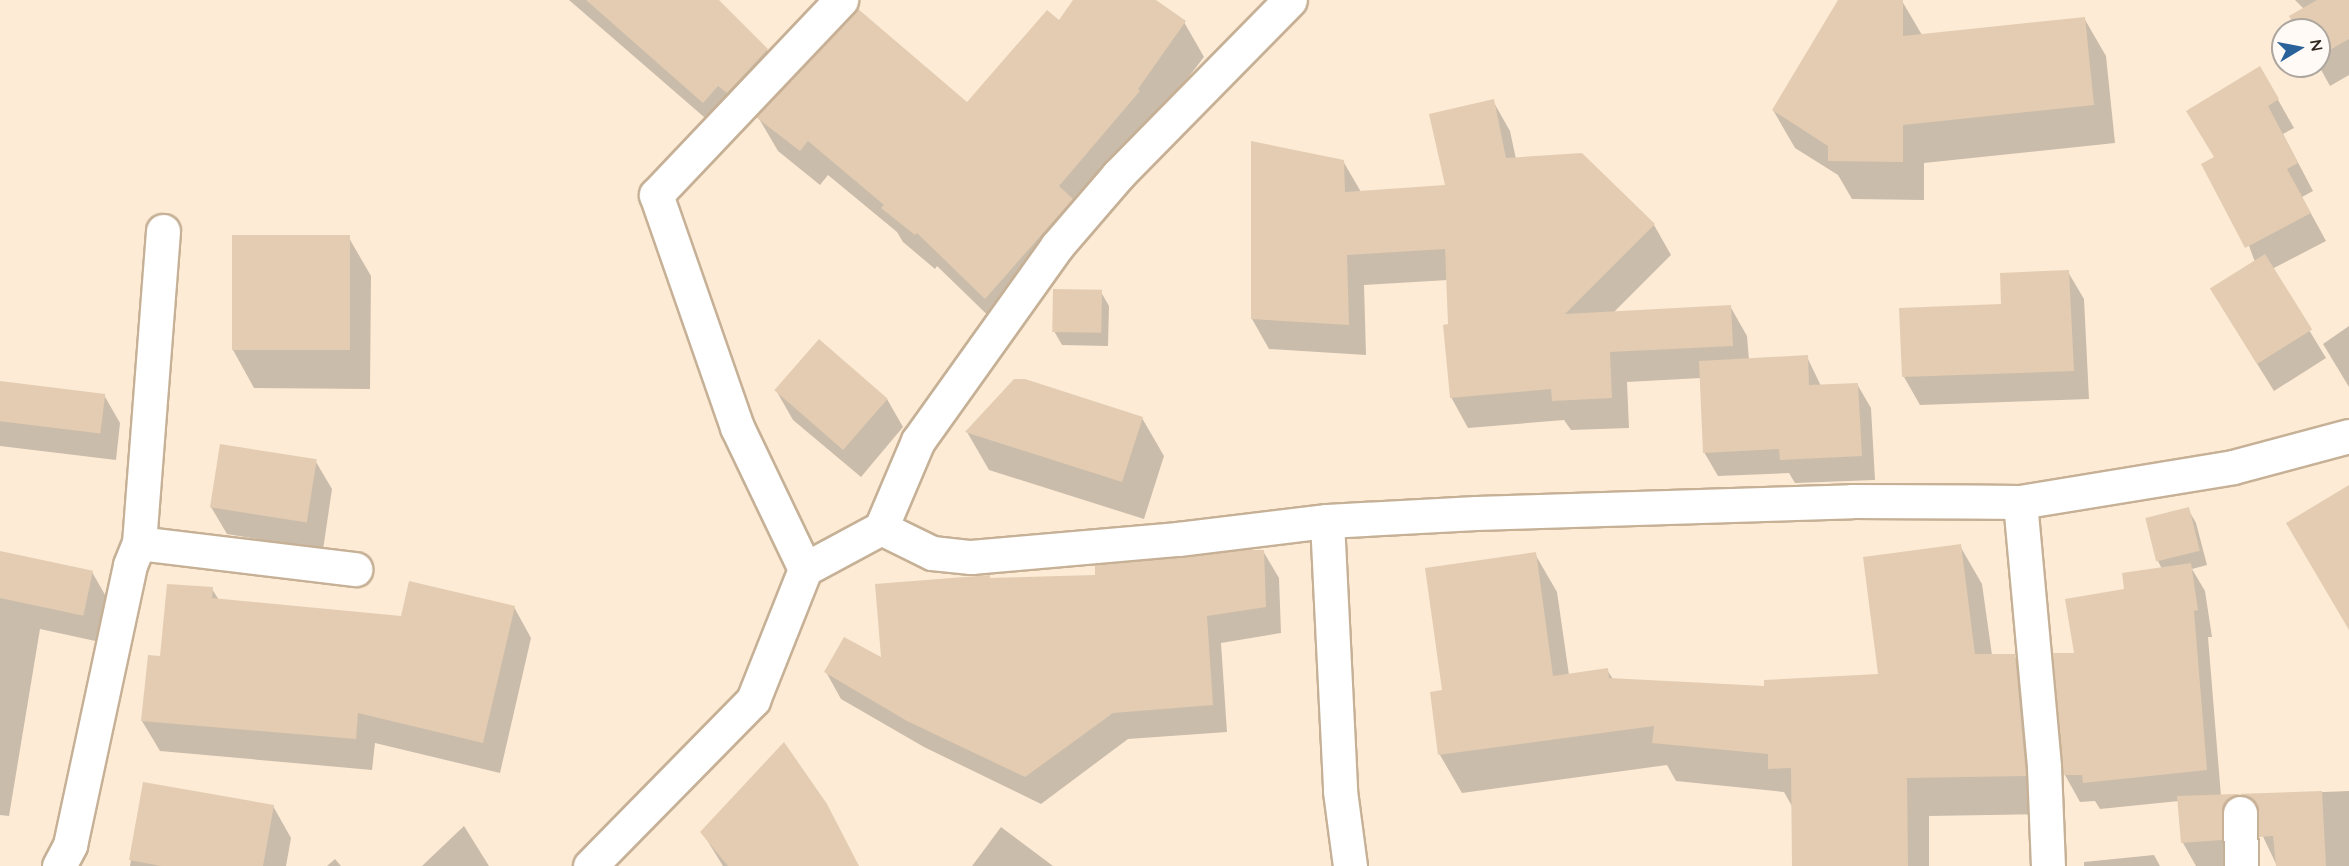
<!DOCTYPE html>
<style>
body{margin:0}
#map{position:relative;width:2349px;height:866px;overflow:hidden;background:#fdebd5;font-family:Quicksand,sans-serif}
div>[style]{position:absolute}
.shadow>*{inset:0;background:#0003}
.building>*{inset:0;background:#e3ccb2;transform-origin:0 0}
.roads{filter:drop-shadow(2px 0 #c6b096) drop-shadow(-2px 0 #c6b096) drop-shadow(0 2px #c6b096) drop-shadow(0 -2px #c6b096)}
.street>*{height:33px;margin:-16.5px;padding:0 16.5px;transform-origin:16.5px;border-radius:16.5px;background:#fff}
span{translate:-50% -50%;white-space:nowrap;text-align:center;line-height:1.15;-webkit-text-stroke:4.5px #fffaf5;paint-order:stroke}
.north{position:absolute;left:2271px;top:18px;width:60px;height:60px;box-sizing:border-box;background:#fffaf5;border:2px solid #aca69f;border-radius:50%;rotate:80deg;font-size:16px;font-weight:700;line-height:24px;text-align:center;color:#2f271d}
.north::after{content:'';display:block;margin:auto;width:21px;height:27px;background:#29629a;clip-path:polygon(50% 0,100% 100%,50% 72%,0 100%)}
</style>
<div id="map">
<div class="shadow">
<div style="clip-path:polygon(569px 0,717px 0,767px 50px,783px 78px,719px 130px)"></div>
<div style="clip-path:polygon(1075px 0,1154px 0,1184px 22px,1204px 57px,1081px 217px,1091px 234px,1005px 332px,937px 266px,935px 269px,903px 242px,897px 232px,828px 175px,820px 185px,778px 151px,758px 117px,967px 105px,1059px 22px)"></div>
<div style="clip-path:polygon(1840px 0,1902px 1px,1922px 35px,2084px 18px,2106px 56px,2115px 143px,1924px 163px,1924px 200px,1852px 199px,1838px 175px,1795px 148px,1773px 110px)"></div>
<div style="clip-path:polygon(2295px 0,2349px 0,2349px 75px,2330px 86px,2319px 66px,2319px 30px,2298px 30px,2304px 9px)"></div>
<div style="clip-path:polygon(2260px 68px,2294px 128px,2283px 134px,2313px 191px,2302px 197px,2326px 241px,2272px 269px,2326px 358px,2274px 391px,2228px 317px,2255px 262px,2216px 158px)"></div>
<div style="clip-path:polygon(1493px 101px,1510px 131px,1516px 159px,1654px 225px,1671px 255px,1613px 313px,1730px 306px,1747px 336px,1749px 360px,1807px 357px,1821px 386px,1857px 384px,1871px 408px,1875px 480px,1795px 483px,1789px 473px,1718px 476px,1704px 452px,1701px 378px,1627px 382px,1629px 428px,1571px 430px,1564px 420px,1468px 428px,1451px 397px,1448px 280px,1364px 285px,1366px 355px,1269px 349px,1252px 319px,1343px 161px,1361px 192px,1447px 187px)"></div>
<div style="clip-path:polygon(349px 238px,371px 276px,370px 389px,254px 388px,233px 350px)"></div>
<div style="clip-path:polygon(2068px 272px,2084px 299px,2089px 399px,1920px 405px,1904px 377px,2003px 306px)"></div>
<div style="clip-path:polygon(1101px 292px,1109px 306px,1108px 346px,1062px 345px,1054px 331px)"></div>
<div style="clip-path:polygon(2349px 326px,2349px 387px,2323px 344px)"></div>
<div style="clip-path:polygon(819px 341px,887px 399px,903px 427px,861px 477px,793px 420px,777px 392px)"></div>
<div style="clip-path:polygon(0 382px,104px 395px,120px 423px,116px 460px,0 446px)"></div>
<div style="clip-path:polygon(1142px 418px,1164px 456px,1144px 519px,989px 470px,967px 432px)"></div>
<div style="clip-path:polygon(316px 462px,332px 489px,323px 550px,227px 534px,211px 507px)"></div>
<div style="clip-path:polygon(2188px 509px,2196px 523px,2207px 565px,2192px 569px,2205px 591px,2212px 637px,2208px 637px,2221px 796px,2349px 791px,2349px 866px,2277px 866px,2257px 824px,2240px 835px,2239px 866px,2196px 866px,2183px 843px,2179px 801px,2100px 809px,2095px 801px,2080px 802px,2065px 775px,2076px 655px,2126px 590px,2162px 569px,2158px 561px)"></div>
<div style="clip-path:polygon(1960px 546px,1982px 584px,1992px 655px,2014px 655px,2036px 694px,2047px 814px,1929px 816px,1929px 866px,1793px 866px,1793px 808px,1784px 792px,1676px 781px,1667px 765px,1462px 793px,1440px 755px,1444px 692px,1535px 554px,1557px 592px,1569px 675px,1607px 670px,1613px 679px,1766px 688px,1880px 676px)"></div>
<div style="clip-path:polygon(1263px 551px,1279px 578px,1281px 633px,1221px 643px,1227px 732px,1128px 739px,1041px 804px,924px 747px,841px 699px,826px 672px,883px 660px,990px 580px,1097px 576px)"></div>
<div style="clip-path:polygon(0 553px,92px 572px,108px 600px,100px 642px,40px 629px,9px 816px,0 815px)"></div>
<div style="clip-path:polygon(212px 589px,219px 600px,403px 618px,514px 607px,531px 638px,500px 773px,375px 743px,372px 770px,160px 751px,142px 721px,161px 658px)"></div>
<div style="clip-path:polygon(144px 784px,273px 806px,291px 838px,286px 866px,130px 866px)"></div>
<div style="clip-path:polygon(464px 826px,489px 866px,422px 866px)"></div>
<div style="clip-path:polygon(1001px 827px,1053px 866px,972px 866px)"></div>
<div style="clip-path:polygon(702px 832px,859px 866px,723px 866px)"></div>
<div style="clip-path:polygon(2154px 855px,2160px 866px,2084px 866px,2084px 862px)"></div>
<div style="clip-path:polygon(335px 859px,341px 866px,327px 866px)"></div>
</div>
<div class="building">
<div style="clip-path:polygon(586px 0,719px 0,768px 49px,727px 93px,718px 86px,703px 103px)"></div>
<div style="clip-path:polygon(1073px 0,1156px 0,1186px 21px,1138px 89px,1140px 91px,1059px 186px,1073px 199px,985px 299px,917px 233px,915px 235px,881px 208px,884px 205px,808px 141px,800px 151px,756px 117px,857px 8px,967px 102px,1047px 10px,1059px 20px)"></div>
<div style="clip-path:polygon(1838px 0,1903px 0,1903px 36px,2085px 17px,2094px 105px,1903px 125px,1903px 162px,1828px 161px,1828px 146px,1772px 110px)"></div>
<div style="clip-path:polygon(2317px 0,2349px 0,2349px 39px,2319px 56px,2319px 30px,2297px 30px,2289px 16px)"></div>
<div style="clip-path:polygon(2260px 66px,2279px 99px,2268px 106px,2298px 163px,2287px 169px,2311px 213px,2245px 248px,2201px 164px,2214px 157px,2186px 111px)"></div>
<div style="clip-path:polygon(1494px 99px,1506px 158px,1582px 153px,1655px 224px,1565px 314px,1731px 305px,1733px 346px,1610px 352px,1612px 398px,1552px 401px,1551px 389px,1450px 398px,1443px 325px,1448px 324px,1445px 249px,1347px 255px,1349px 325px,1251px 319px,1251px 141px,1344px 160px,1345px 192px,1445px 185px,1429px 114px)"></div>
<div style="left:232px;top:235px;width:118px;height:115px"></div>
<div style="left:2265px;top:254px;width:89px;height:65px;rotate:58deg"></div>
<div style="clip-path:polygon(2069px 270px,2074px 371px,1902px 377px,1899px 308px,2001px 304px,2000px 273px)"></div>
<div style="left:1053px;top:289px;width:49px;height:43px;rotate:1deg"></div>
<div style="left:819px;top:339px;width:91px;height:68px;rotate:41deg"></div>
<div style="clip-path:polygon(1808px 355px,1809px 385px,1858px 383px,1862px 456px,1780px 460px,1779px 449px,1703px 453px,1699px 361px)"></div>
<div style="clip-path:polygon(1014px 379px,1025px 379px,1143px 417px,1122px 482px,965px 432px)"></div>
<div style="left:0;top:381px;width:106px;height:40px;rotate:7deg"></div>
<div style="left:220px;top:444px;width:98px;height:64px;rotate:9deg"></div>
<div style="clip-path:polygon(2349px 485px,2349px 630px,2286px 523px)"></div>
<div style="left:2189px;top:507px;width:45px;height:45px;rotate:76deg"></div>
<div style="clip-path:polygon(1961px 544px,1975px 654px,2015px 654px,2026px 776px,1907px 778px,1908px 866px,1792px 866px,1791px 768px,1768px 769px,1768px 754px,1652px 743px,1654px 726px,1438px 755px,1430px 692px,1442px 690px,1425px 568px,1536px 552px,1553px 676px,1608px 668px,1609px 678px,1764px 686px,1764px 680px,1878px 674px,1863px 557px)"></div>
<div style="clip-path:polygon(1241px 550px,1264px 550px,1266px 607px,1207px 616px,1213px 705px,1113px 713px,1025px 777px,907px 721px,824px 672px,844px 637px,881px 657px,875px 584px,990px 575px,990px 578px,1095px 575px,1095px 565px)"></div>
<div style="left:0;top:551px;width:95px;height:46px;rotate:12deg"></div>
<div style="clip-path:polygon(2191px 563px,2198px 610px,2194px 611px,2207px 770px,2083px 783px,2082px 775px,2063px 775px,2053px 653px,2074px 653px,2065px 599px,2124px 589px,2122px 573px)"></div>
<div style="clip-path:polygon(409px 581px,515px 606px,483px 743px,358px 713px,356px 739px,141px 721px,148px 655px,160px 656px,167px 584px,213px 587px,212px 598px,401px 616px)"></div>
<div style="clip-path:polygon(784px 742px,827px 804px,859px 866px,728px 866px,700px 832px)"></div>
<div style="clip-path:polygon(143px 782px,274px 805px,263px 866px,161px 866px,129px 860px)"></div>
<div style="clip-path:polygon(2322px 791px,2326px 866px,2276px 866px,2273px 836px,2259px 837px,2256px 804px,2240px 794px,2223px 804px,2222px 840px,2181px 843px,2177px 796px)"></div>
</div>
<div class="roads">
<div class="street">
<div style="left:2020px;top:502px;width:266px;rotate:84.8deg"></div>
<div style="left:2044px;top:767px;width:99px;rotate:87.7deg"></div>
<div style="left:1327px;top:521px;width:270px;rotate:87.2deg"></div>
<div style="left:1340px;top:791px;width:76px;rotate:82.4deg"></div>
<div style="left:881px;top:528px;width:57px;rotate:26.1deg"></div>
<div style="left:932px;top:553px;width:39px;rotate:6deg"></div>
<div style="left:971px;top:557px;width:208px;rotate:-5deg"></div>
<div style="left:1178px;top:539px;width:150px;rotate:-6.9deg"></div>
<div style="left:1327px;top:521px;width:149px;rotate:-3.1deg"></div>
<div style="left:1476px;top:513px;width:376px;rotate:-1.8deg"></div>
<div style="left:1852px;top:501px;width:168px;rotate:0.3deg"></div>
<div style="left:2020px;top:502px;width:216px;rotate:-9.3deg"></div>
<div style="left:2233px;top:467px;width:120px;rotate:-15deg"></div>
<div style="left:139px;top:543px;width:313px;rotate:-85.6deg"></div>
<div style="left:805px;top:569px;width:157px;rotate:-115.6deg"></div>
<div style="left:737px;top:427px;width:246px;rotate:-109.2deg"></div>
<div style="left:656px;top:195px;width:269px;rotate:-46.5deg"></div>
<div style="left:2240px;top:813px;width:53px;rotate:88.9deg"></div>
<div style="left:59px;top:866px;width:24px;rotate:-62deg"></div>
<div style="left:70px;top:845px;width:286px;rotate:-77.9deg"></div>
<div style="left:130px;top:565px;width:24px;rotate:-68deg"></div>
<div style="left:139px;top:543px;width:218px;rotate:6.9deg"></div>
<div style="left:590px;top:866px;width:233px;rotate:-45.5deg"></div>
<div style="left:753px;top:700px;width:141px;rotate:-68.3deg"></div>
<div style="left:805px;top:569px;width:86px;rotate:-28.3deg"></div>
<div style="left:881px;top:528px;width:95px;rotate:-67deg"></div>
<div style="left:918px;top:441px;width:239px;rotate:-54.5deg"></div>
<div style="left:1057px;top:246px;width:94px;rotate:-49.3deg"></div>
<div style="left:1118px;top:175px;width:245px;rotate:-45.5deg"></div>
</div>
</div>
<div class="north">N</div>
</div>
